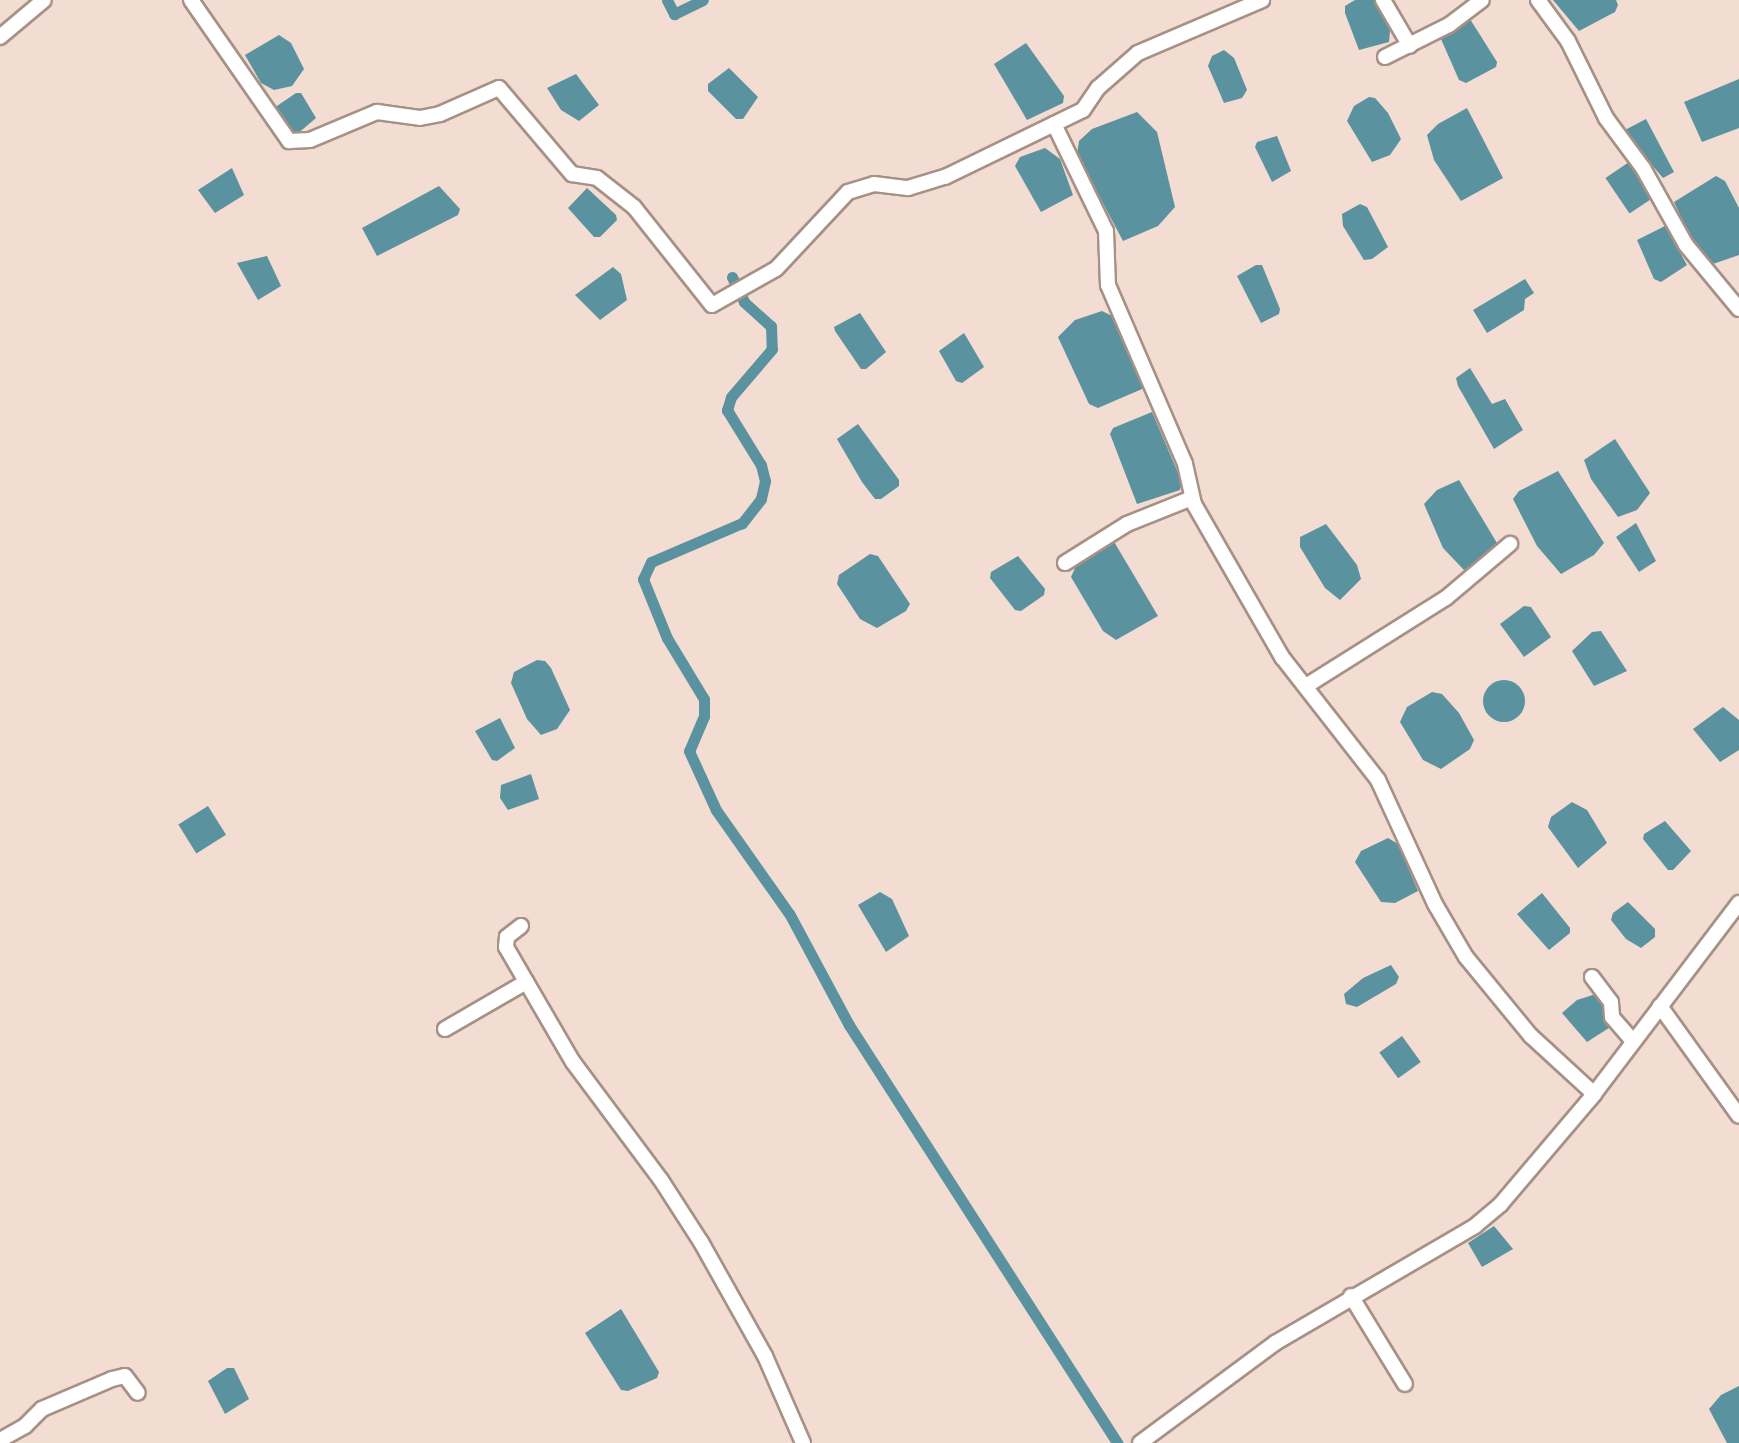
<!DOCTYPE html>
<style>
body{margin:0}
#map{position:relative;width:1739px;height:1443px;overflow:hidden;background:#f3dcd1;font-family:Ubuntu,sans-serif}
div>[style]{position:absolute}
.water>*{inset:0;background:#5a929f;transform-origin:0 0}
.round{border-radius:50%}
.canal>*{height:11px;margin:-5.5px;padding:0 5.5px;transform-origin:5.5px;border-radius:5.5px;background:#5a929f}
.roads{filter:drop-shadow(2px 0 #a69186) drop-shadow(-2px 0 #a69186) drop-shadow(0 2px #a69186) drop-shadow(0 -2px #a69186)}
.minor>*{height:14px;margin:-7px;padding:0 7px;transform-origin:7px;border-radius:7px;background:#fff}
span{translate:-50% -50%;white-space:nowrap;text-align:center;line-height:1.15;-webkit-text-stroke:8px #fdeae1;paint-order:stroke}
</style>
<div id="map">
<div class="water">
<div style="clip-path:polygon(1355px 0,1375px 0,1390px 31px,1389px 42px,1359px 50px,1345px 13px,1345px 6px)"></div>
<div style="clip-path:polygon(1553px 0,1616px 0,1618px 5px,1615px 12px,1579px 31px)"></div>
<div style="clip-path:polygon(1470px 19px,1497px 62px,1496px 67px,1466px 83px,1459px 80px,1441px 39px)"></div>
<div style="clip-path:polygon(279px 35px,291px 43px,304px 69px,292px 86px,274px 90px,261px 83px,245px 55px)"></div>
<div style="clip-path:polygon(1026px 43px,1064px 96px,1063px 103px,1027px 120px,994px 64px)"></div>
<div style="clip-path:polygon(1224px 50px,1234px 58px,1247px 90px,1242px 98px,1224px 103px,1208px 66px,1212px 56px)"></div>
<div style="clip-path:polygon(729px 68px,758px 97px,743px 119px,736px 119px,708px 91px,708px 84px)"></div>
<div style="clip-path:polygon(576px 74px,599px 105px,579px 121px,561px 110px,547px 88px)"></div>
<div style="clip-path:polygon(1739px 79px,1739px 128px,1702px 142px,1684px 102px)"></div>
<div style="clip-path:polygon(296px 93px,301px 93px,316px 118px,296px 135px,289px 132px,274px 108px)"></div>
<div style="clip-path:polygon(1369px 97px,1375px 98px,1388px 113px,1401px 139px,1390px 155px,1372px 162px,1347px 121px,1354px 106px)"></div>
<div style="clip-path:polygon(1467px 108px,1503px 178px,1461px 201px,1434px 160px,1427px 135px,1438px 124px)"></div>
<div style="clip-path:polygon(1137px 112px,1157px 132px,1175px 207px,1158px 226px,1123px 241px,1077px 154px,1079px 141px,1092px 129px)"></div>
<div style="clip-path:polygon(1646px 119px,1674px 172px,1663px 178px,1623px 131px)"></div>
<div style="clip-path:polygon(1277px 136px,1291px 171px,1272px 182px,1255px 147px,1257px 142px)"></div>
<div style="clip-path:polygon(1045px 148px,1060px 159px,1073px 195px,1041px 212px,1015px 166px,1020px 157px)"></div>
<div style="left:1632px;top:160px;width:43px;height:32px;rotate:56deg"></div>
<div style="clip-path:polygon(232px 168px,244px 195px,215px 213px,198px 190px)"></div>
<div style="clip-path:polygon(1716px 176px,1725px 181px,1739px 208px,1739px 255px,1713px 264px,1693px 243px,1674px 202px)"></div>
<div style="clip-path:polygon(439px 186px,460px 209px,458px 215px,377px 256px,362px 228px)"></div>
<div style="clip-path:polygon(587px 188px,616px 215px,617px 220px,600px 237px,594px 237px,568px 208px)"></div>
<div style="clip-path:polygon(1360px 204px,1367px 207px,1388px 247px,1372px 259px,1364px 260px,1343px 226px,1342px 214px)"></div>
<div style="clip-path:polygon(1665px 226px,1687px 265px,1661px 282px,1654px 279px,1637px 240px)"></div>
<div style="clip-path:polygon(267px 256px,281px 286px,258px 300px,237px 263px)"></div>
<div style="clip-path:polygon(1256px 265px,1262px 265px,1280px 309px,1279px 314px,1261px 323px,1237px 276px)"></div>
<div style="clip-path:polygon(613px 267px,621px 274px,627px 300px,600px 320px,575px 295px)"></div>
<div style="clip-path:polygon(1525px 279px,1534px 293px,1525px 299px,1524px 310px,1487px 333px,1473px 310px)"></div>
<div style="clip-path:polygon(1102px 311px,1116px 318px,1143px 382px,1142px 389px,1098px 408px,1089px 404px,1058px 337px,1075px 320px)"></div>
<div style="clip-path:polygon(860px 313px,886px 352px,866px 369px,861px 369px,835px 331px,834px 327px)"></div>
<div style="clip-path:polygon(964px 333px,984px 367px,962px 383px,956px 381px,939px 351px)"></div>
<div style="clip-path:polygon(1470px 368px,1492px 404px,1505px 399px,1523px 430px,1494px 449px,1458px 386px,1456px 378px)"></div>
<div style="clip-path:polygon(1152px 412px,1182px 482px,1180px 490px,1137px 504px,1110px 434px,1113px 428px)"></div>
<div style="clip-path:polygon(858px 424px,899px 480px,899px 486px,881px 499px,875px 499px,862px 482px,837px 439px)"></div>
<div style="clip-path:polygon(1615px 439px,1650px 493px,1637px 510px,1618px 517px,1591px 479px,1584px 460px)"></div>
<div style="clip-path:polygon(1558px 471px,1604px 543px,1594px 555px,1561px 574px,1537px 546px,1513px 499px,1519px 491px)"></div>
<div style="clip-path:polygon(1459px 480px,1497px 543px,1490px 554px,1464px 570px,1443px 548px,1424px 504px,1437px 490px)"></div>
<div style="clip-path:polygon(1636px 523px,1656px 561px,1639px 572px,1616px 537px)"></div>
<div style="clip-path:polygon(1326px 524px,1357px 565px,1361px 579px,1340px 600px,1325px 588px,1300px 547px,1300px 537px)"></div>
<div style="clip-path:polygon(1113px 540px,1158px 616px,1116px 640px,1103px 631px,1071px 577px,1076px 566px)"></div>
<div style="clip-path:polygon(870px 554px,878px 556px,910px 604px,906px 611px,877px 628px,860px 619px,837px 584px,839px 575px)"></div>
<div style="clip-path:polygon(1018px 556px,1045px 589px,1044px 595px,1021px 611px,1015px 610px,990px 578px,991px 572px)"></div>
<div style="clip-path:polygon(1524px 606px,1531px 607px,1551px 637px,1524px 657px,1500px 624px)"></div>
<div style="clip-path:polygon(1601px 631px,1627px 671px,1594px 686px,1572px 651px,1592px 632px)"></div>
<div style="clip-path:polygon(537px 660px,545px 661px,551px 668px,570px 710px,557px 729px,541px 735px,527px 719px,511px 683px,514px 672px)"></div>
<div class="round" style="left:1483px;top:680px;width:42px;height:42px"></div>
<div style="clip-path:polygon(1432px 692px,1442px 694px,1459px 713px,1474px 740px,1470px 749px,1441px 769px,1423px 760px,1400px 722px,1407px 707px)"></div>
<div style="clip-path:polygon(1723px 707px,1739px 720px,1739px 750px,1720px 762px,1693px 729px)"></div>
<div style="clip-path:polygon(500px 718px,515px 748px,497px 761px,492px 760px,475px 731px)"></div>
<div style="clip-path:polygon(531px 774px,539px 799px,508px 810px,500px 798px,501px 785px)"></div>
<div style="clip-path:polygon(1572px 802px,1587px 810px,1607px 843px,1578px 868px,1548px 827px,1551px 817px)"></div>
<div style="left:208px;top:806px;width:34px;height:35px;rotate:58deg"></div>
<div style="clip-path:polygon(1665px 821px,1691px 851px,1673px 870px,1668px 870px,1643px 839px,1644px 834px)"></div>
<div style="clip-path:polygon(1388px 838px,1398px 844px,1418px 891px,1395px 903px,1381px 902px,1355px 862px,1361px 851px)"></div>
<div style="clip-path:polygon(880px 892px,892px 899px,909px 936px,886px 952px,858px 905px)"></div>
<div style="clip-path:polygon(1542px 893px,1570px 928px,1570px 933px,1549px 950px,1517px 914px)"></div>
<div style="clip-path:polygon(1628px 902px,1655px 929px,1655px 937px,1641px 948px,1626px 939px,1611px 920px,1613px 913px)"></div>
<div style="clip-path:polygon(1391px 965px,1399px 977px,1396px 984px,1357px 1007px,1346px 1004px,1344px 994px,1363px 978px)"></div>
<div style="clip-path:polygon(1596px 994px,1612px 1026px,1587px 1042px,1562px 1013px,1577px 1000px)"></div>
<div style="left:1402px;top:1036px;width:32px;height:28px;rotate:54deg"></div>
<div style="clip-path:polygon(1494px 1226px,1513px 1249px,1482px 1267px,1468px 1243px)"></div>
<div style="clip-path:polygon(621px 1309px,659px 1372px,657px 1378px,628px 1391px,621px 1390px,585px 1333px)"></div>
<div style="clip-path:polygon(227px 1368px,234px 1368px,249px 1399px,225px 1414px,208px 1381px)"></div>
<div style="clip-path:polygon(1739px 1386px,1739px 1443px,1727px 1443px,1709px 1409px,1721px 1395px)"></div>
</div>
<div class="canal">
<div style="left:667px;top:0;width:16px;rotate:63deg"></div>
<div style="left:674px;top:14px;width:32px;rotate:-26deg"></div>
<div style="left:732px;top:277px;width:28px;rotate:64deg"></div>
<div style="left:744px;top:302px;width:36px;rotate:42deg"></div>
<div style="left:771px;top:326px;width:23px;rotate:88deg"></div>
<div style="left:772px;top:349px;width:63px;rotate:130.5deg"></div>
<div style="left:731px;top:397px;width:14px;rotate:107deg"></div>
<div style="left:727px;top:410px;width:65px;rotate:58.3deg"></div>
<div style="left:761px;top:465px;width:16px;rotate:76deg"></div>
<div style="left:765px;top:481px;width:18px;rotate:103deg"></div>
<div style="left:761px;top:499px;width:31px;rotate:128deg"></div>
<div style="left:742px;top:523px;width:99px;rotate:156.8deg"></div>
<div style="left:651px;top:562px;width:19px;rotate:115deg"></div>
<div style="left:643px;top:579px;width:64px;rotate:67.9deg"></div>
<div style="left:667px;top:638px;width:71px;rotate:58.8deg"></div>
<div style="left:704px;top:699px;width:17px;rotate:90deg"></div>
<div style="left:704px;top:716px;width:38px;rotate:113deg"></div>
<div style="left:689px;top:751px;width:65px;rotate:65.4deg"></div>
<div style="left:716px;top:810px;width:128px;rotate:54.8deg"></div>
<div style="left:790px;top:915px;width:125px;rotate:61.8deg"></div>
<div style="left:849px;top:1025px;width:497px;rotate:57.3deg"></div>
</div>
<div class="roads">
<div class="minor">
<div style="left:191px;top:0;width:172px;rotate:55.2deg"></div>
<div style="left:289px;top:141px;width:21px;rotate:-3deg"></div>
<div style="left:310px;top:140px;width:73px;rotate:-22.7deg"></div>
<div style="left:377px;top:112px;width:43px;rotate:7.9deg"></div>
<div style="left:420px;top:118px;width:20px;rotate:-11deg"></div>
<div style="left:440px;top:114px;width:64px;rotate:-23.8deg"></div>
<div style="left:499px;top:88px;width:113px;rotate:49.7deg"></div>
<div style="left:572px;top:174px;width:25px;rotate:9deg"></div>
<div style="left:597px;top:178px;width:47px;rotate:38.1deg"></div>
<div style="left:634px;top:207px;width:125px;rotate:51.5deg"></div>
<div style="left:712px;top:305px;width:73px;rotate:-29.4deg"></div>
<div style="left:776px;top:269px;width:105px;rotate:-46.9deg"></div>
<div style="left:848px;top:192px;width:27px;rotate:-17deg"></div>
<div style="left:874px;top:184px;width:34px;rotate:7deg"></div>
<div style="left:908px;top:188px;width:39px;rotate:-17deg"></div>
<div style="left:945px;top:177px;width:153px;rotate:-25.9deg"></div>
<div style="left:1083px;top:110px;width:27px;rotate:-56deg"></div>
<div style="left:1098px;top:88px;width:53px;rotate:-41.2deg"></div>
<div style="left:1138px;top:53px;width:135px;rotate:-23.1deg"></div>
<div style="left:1383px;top:0;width:53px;rotate:59.6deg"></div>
<div style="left:1538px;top:0;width:51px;rotate:53.8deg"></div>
<div style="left:1568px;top:41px;width:86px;rotate:63.7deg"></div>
<div style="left:1606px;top:118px;width:62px;rotate:53.5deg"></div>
<div style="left:1643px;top:168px;width:88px;rotate:60.8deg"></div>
<div style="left:1686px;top:245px;width:83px;rotate:50.4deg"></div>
<div style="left:0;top:37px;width:57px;rotate:-40.1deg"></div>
<div style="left:1385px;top:57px;width:72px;rotate:-26.6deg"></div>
<div style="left:1449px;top:25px;width:41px;rotate:-37.1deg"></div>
<div style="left:1054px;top:124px;width:119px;rotate:64.1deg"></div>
<div style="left:1106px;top:231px;width:54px;rotate:87.9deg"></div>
<div style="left:1108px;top:285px;width:195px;rotate:66.7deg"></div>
<div style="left:1185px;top:464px;width:41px;rotate:77.3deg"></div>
<div style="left:1194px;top:504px;width:177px;rotate:60.1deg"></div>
<div style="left:1282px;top:657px;width:156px;rotate:52deg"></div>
<div style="left:1378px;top:780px;width:136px;rotate:65.3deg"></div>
<div style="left:1435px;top:904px;width:61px;rotate:59.7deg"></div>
<div style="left:1466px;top:957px;width:102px;rotate:50.6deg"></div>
<div style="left:1531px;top:1036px;width:86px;rotate:42.6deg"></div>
<div style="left:1065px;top:563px;width:73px;rotate:-32.2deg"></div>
<div style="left:1127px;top:524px;width:70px;rotate:-21.8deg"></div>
<div style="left:1306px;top:686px;width:165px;rotate:-32.2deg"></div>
<div style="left:1446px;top:598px;width:84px;rotate:-40.2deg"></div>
<div style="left:521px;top:926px;width:18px;rotate:142deg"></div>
<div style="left:507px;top:937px;width:10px;rotate:96deg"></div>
<div style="left:506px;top:947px;width:133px;rotate:59.8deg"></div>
<div style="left:573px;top:1062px;width:147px;rotate:53.3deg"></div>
<div style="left:661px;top:1180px;width:74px;rotate:57.2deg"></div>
<div style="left:701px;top:1242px;width:131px;rotate:60.7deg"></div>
<div style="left:765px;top:1356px;width:95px;rotate:66.4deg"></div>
<div style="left:1592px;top:977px;width:31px;rotate:53deg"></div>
<div style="left:1611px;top:1002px;width:15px;rotate:86deg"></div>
<div style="left:1612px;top:1017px;width:32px;rotate:49deg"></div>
<div style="left:1660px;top:1006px;width:135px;rotate:54.3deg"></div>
<div style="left:445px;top:1029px;width:94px;rotate:-30.1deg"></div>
<div style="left:1351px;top:1296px;width:103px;rotate:58.5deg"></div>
<div style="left:0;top:1440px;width:29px;rotate:-29deg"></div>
<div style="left:25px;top:1426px;width:24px;rotate:-45deg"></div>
<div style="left:42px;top:1409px;width:76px;rotate:-23.2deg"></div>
<div style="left:112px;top:1379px;width:13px;rotate:-13deg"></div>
<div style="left:125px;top:1376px;width:21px;rotate:53deg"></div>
<div style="left:1140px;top:1443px;width:168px;rotate:-36.5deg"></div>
<div style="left:1275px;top:1343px;width:232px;rotate:-30.3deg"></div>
<div style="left:1475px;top:1226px;width:34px;rotate:-40deg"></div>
<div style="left:1501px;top:1204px;width:139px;rotate:-49.7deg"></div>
<div style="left:1591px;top:1098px;width:245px;rotate:-52.8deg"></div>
</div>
</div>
</div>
